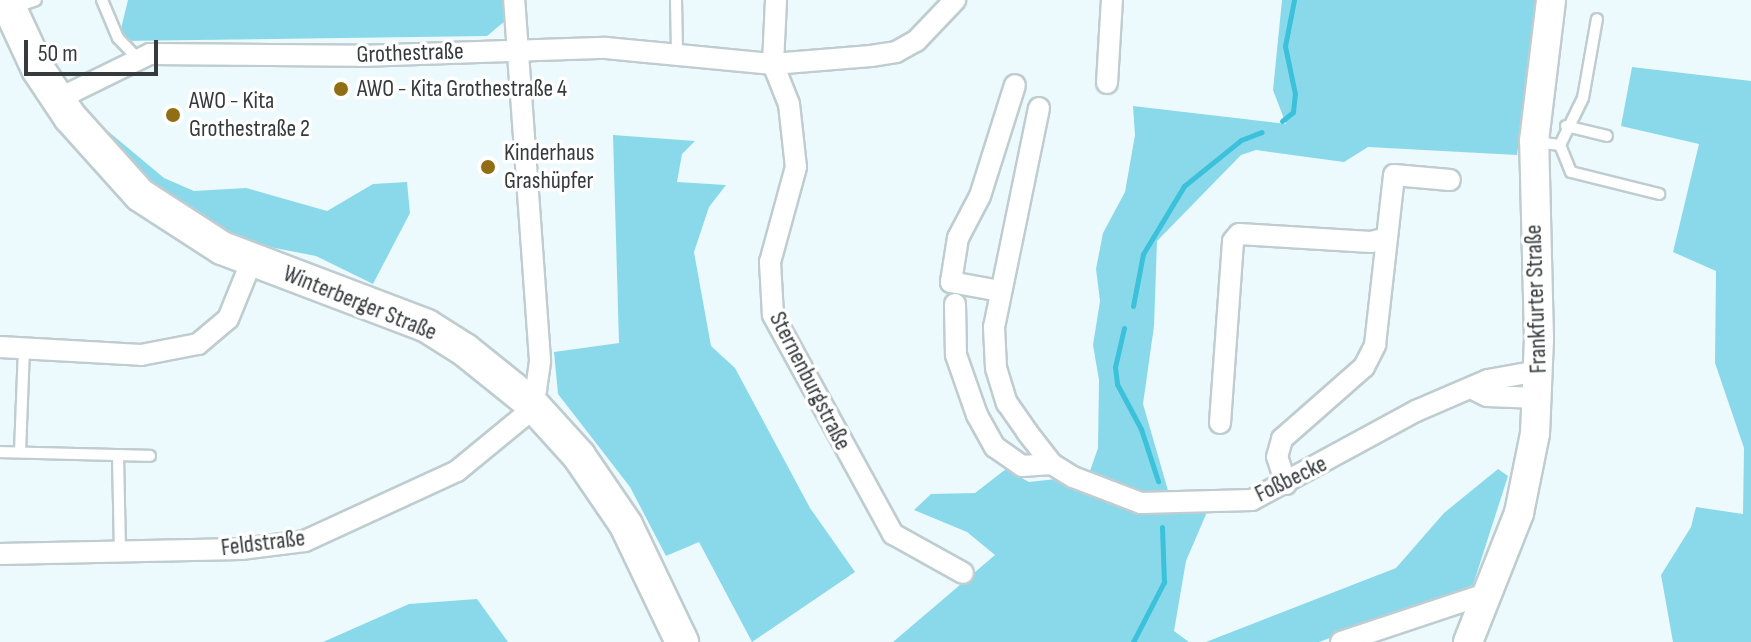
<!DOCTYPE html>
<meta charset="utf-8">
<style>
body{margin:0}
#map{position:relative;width:1751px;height:642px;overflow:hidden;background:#ecfafd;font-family:"Sofia Sans Condensed",sans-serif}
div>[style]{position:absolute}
.green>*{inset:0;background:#8ad9eb}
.stream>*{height:5px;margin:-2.5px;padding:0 2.5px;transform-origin:2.5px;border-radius:2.5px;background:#3cc1db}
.roads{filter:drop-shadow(2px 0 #bfccd0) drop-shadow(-2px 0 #bfccd0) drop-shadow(0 2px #bfccd0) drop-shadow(0 -2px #bfccd0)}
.lane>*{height:10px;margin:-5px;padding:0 5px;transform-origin:5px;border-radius:5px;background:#fff}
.street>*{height:20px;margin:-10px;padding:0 10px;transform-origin:10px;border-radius:10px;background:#fff}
.secondary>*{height:28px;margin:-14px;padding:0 14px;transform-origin:14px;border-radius:14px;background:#fff}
.primary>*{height:32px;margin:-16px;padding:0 16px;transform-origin:16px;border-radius:16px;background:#fff}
.dots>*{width:22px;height:22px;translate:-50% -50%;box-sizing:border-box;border:4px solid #fff;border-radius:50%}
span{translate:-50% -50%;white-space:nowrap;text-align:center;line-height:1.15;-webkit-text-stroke:7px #fff;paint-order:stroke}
.street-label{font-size:24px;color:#353b3c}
.poi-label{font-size:24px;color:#353b3c}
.left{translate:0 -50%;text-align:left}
.scale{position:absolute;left:24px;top:40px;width:134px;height:36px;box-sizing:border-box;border:4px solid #353b3c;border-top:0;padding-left:10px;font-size:24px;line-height:28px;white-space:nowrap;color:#353b3c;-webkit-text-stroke:6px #fff;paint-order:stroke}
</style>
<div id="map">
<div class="green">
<div style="clip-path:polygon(128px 0,503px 0,505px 21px,487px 36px,118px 41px)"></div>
<div style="clip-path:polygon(1282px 0,1538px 0,1517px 155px,1368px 147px,1344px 162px,1256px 150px,1241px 155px,1157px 241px,1154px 326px,1143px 404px,1169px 494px,1128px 489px,1090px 471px,1098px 448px,1099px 380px,1093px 345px,1100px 301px,1096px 269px,1103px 233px,1125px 192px,1135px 135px,1133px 106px,1286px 124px,1273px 90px)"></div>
<div style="clip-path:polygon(1632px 67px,1751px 81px,1751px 642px,1673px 642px,1661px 575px,1691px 527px,1696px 507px,1743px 514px,1744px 448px,1715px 363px,1716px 271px,1673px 252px,1699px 144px,1621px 126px)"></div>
<div style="clip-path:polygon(91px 117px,164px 178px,194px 191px,246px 188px,327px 211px,373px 184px,407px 182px,410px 213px,373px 284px,316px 256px,244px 242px,191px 216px,112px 149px)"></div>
<div style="clip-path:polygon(613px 135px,695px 141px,682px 154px,677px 182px,726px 185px,709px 207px,694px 252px,711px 346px,735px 368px,810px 508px,855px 572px,752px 642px,699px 542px,666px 556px,630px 487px,558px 394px,554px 352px,619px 343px)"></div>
<div style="clip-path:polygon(1006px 469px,1029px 482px,1056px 479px,1141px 513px,1207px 512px,1186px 561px,1174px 631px,1189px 642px,893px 642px,995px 555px,967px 532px,914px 510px,931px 494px,975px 493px)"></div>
<div style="clip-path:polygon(1498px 469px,1508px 476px,1473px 585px,1319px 642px,1206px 642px,1396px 568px,1444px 513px)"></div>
<div style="clip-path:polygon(477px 599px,508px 642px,323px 642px,409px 604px)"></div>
</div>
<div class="stream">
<div style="left:1282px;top:121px;width:14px;rotate:-39deg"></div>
<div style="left:1293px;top:112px;width:18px;rotate:-84deg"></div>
<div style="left:1295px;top:94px;width:49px;rotate:-101.8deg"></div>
<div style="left:1285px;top:46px;width:47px;rotate:-78.9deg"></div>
<div style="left:1133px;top:306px;width:53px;rotate:-79.1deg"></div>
<div style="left:1143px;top:254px;width:79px;rotate:-58.9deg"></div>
<div style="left:1184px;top:186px;width:73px;rotate:-38.9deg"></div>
<div style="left:1241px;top:140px;width:22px;rotate:-21deg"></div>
<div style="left:1124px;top:328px;width:40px;rotate:103deg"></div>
<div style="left:1115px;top:367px;width:17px;rotate:83deg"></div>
<div style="left:1117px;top:384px;width:51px;rotate:61.9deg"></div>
<div style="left:1141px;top:429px;width:55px;rotate:71.9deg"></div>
<div style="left:1133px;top:642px;width:68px;rotate:-62.7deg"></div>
<div style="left:1164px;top:582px;width:55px;rotate:-92.1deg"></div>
</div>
<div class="roads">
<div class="lane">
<div style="left:102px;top:0;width:41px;rotate:67.2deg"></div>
<div style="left:118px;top:38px;width:29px;rotate:46deg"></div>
<div style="left:676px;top:0;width:53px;rotate:88.9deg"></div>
<div style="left:16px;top:7px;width:21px;rotate:-19deg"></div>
<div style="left:1566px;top:126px;width:42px;rotate:13.7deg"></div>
<div style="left:1536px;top:142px;width:24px;rotate:7deg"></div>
<div style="left:1560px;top:145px;width:29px;rotate:68deg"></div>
<div style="left:1571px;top:172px;width:91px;rotate:14deg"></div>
<div style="left:1560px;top:145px;width:52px;rotate:-63.9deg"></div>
<div style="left:1583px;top:98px;width:80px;rotate:-80deg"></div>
<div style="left:0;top:452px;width:150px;rotate:1.5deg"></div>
<div style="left:20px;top:452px;width:104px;rotate:-87.8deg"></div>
<div style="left:118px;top:456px;width:96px;rotate:88.8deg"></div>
</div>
<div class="street">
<div style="left:776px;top:0;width:64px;rotate:92.7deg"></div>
<div style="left:773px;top:64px;width:43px;rotate:68.2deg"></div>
<div style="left:789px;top:104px;width:63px;rotate:83.7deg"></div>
<div style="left:796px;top:167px;width:98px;rotate:105.3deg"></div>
<div style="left:770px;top:262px;width:53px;rotate:86.8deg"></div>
<div style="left:773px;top:315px;width:250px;rotate:61.3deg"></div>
<div style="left:893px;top:534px;width:80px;rotate:29.1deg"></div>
<div style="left:1107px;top:83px;width:83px;rotate:-86.6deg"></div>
<div style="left:58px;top:99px;width:102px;rotate:-26.1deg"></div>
<div style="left:150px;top:54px;width:210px;rotate:0.5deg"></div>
<div style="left:360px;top:56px;width:246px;rotate:-1.9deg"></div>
<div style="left:606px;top:48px;width:168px;rotate:5.5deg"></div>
<div style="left:773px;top:64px;width:98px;rotate:-4.7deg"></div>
<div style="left:871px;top:56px;width:25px;rotate:-9deg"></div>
<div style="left:896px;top:52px;width:23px;rotate:-29deg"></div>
<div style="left:916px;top:41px;width:57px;rotate:-46.4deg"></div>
<div style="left:1039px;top:108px;width:224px;rotate:101.6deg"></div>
<div style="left:994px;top:327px;width:41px;rotate:87.2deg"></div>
<div style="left:996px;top:368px;width:37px;rotate:73deg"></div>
<div style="left:1007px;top:403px;width:35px;rotate:55deg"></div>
<div style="left:1027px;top:432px;width:41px;rotate:52deg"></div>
<div style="left:1052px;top:464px;width:25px;rotate:32deg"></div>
<div style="left:1073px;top:477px;width:73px;rotate:20.9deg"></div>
<div style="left:1141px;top:503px;width:111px;rotate:-1.5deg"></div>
<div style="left:1252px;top:500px;width:187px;rotate:-28.5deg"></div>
<div style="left:1416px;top:411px;width:78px;rotate:-23.3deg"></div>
<div style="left:1488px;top:380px;width:52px;rotate:-10deg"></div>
<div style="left:1000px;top:291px;width:50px;rotate:-169.6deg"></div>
<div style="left:951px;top:282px;width:45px;rotate:-81deg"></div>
<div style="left:958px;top:238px;width:47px;rotate:-62.4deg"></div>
<div style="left:980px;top:196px;width:116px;rotate:-72.5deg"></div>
<div style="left:955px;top:304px;width:51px;rotate:88.9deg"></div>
<div style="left:956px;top:355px;width:64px;rotate:70.7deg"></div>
<div style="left:977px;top:415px;width:37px;rotate:61deg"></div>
<div style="left:995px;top:447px;width:33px;rotate:35deg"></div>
<div style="left:1022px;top:466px;width:30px;rotate:-4deg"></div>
<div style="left:0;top:347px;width:141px;rotate:3.2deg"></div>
<div style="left:141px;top:355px;width:58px;rotate:-10.9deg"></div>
<div style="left:198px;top:344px;width:39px;rotate:-40deg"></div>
<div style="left:228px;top:319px;width:64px;rotate:-67.9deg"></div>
<div style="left:1475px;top:390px;width:13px;rotate:27deg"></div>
<div style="left:1487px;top:396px;width:51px;rotate:2.2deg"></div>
<div style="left:1220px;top:423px;width:182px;rotate:-85.9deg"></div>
<div style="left:1233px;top:241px;width:9px;rotate:-49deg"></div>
<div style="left:1239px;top:234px;width:132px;rotate:3.5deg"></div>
<div style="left:1371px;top:242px;width:16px;rotate:-14deg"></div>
<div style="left:1286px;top:484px;width:28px;rotate:-108deg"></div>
<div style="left:1277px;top:457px;width:19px;rotate:-74deg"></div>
<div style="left:1282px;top:439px;width:109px;rotate:-41.3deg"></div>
<div style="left:1364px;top:367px;width:25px;rotate:-63deg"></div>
<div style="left:1375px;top:345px;width:171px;rotate:-83.6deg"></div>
<div style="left:1394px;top:175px;width:56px;rotate:5.1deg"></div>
<div style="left:0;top:554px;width:241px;rotate:-1.2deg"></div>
<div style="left:241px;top:549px;width:64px;rotate:-7.1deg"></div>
<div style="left:305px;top:541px;width:167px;rotate:-24.7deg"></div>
<div style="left:457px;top:471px;width:87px;rotate:-39.4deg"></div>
<div style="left:524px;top:416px;width:29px;rotate:-65deg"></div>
<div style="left:536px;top:390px;width:30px;rotate:-82deg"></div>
<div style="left:540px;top:360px;width:361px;rotate:-94.1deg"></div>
<div style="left:1341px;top:642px;width:158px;rotate:-18.4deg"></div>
</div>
<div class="secondary">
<div style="left:1468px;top:642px;width:139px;rotate:-68.4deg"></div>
<div style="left:1519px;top:513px;width:81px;rotate:-78.6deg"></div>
<div style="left:1535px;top:434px;width:95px;rotate:-87.6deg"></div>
<div style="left:1539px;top:339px;width:198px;rotate:-91.4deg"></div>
<div style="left:1534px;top:141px;width:142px;rotate:-83.1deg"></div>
</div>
<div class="primary">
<div style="left:6px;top:0;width:76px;rotate:65.1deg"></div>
<div style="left:38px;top:69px;width:58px;rotate:56.3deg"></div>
<div style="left:70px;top:117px;width:105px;rotate:48.1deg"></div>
<div style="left:140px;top:195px;width:98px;rotate:32.9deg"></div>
<div style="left:222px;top:248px;width:219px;rotate:20.8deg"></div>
<div style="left:427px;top:326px;width:45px;rotate:32.3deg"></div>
<div style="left:465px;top:350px;width:85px;rotate:38.8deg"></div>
<div style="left:531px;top:403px;width:72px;rotate:47.8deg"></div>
<div style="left:579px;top:456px;width:83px;rotate:55.7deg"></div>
<div style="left:626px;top:525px;width:130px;rotate:64.4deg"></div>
</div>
</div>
<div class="dots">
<div style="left:341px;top:89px;background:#916e14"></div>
<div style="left:173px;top:115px;background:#916e14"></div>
<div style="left:488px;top:167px;background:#916e14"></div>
</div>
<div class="street-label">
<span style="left:410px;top:53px;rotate:-2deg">Grothestraße</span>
<span style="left:1536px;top:299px;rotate:-92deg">Frankfurter Straße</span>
<span style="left:360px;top:303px;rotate:22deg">Winterberger Straße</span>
<span style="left:810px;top:381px;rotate:63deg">Sternenburgstraße</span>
<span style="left:1291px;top:479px;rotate:-26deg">Foßbecke</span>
<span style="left:263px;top:543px;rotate:-7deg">Feldstraße</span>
</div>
<div class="poi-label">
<span class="left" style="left:357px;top:89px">AWO - Kita Grothestraße 4</span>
<span class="left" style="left:189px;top:115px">AWO - Kita<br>Grothestraße 2</span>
<span class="left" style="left:504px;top:167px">Kinderhaus<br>Grashüpfer</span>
</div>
<div class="scale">50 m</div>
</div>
